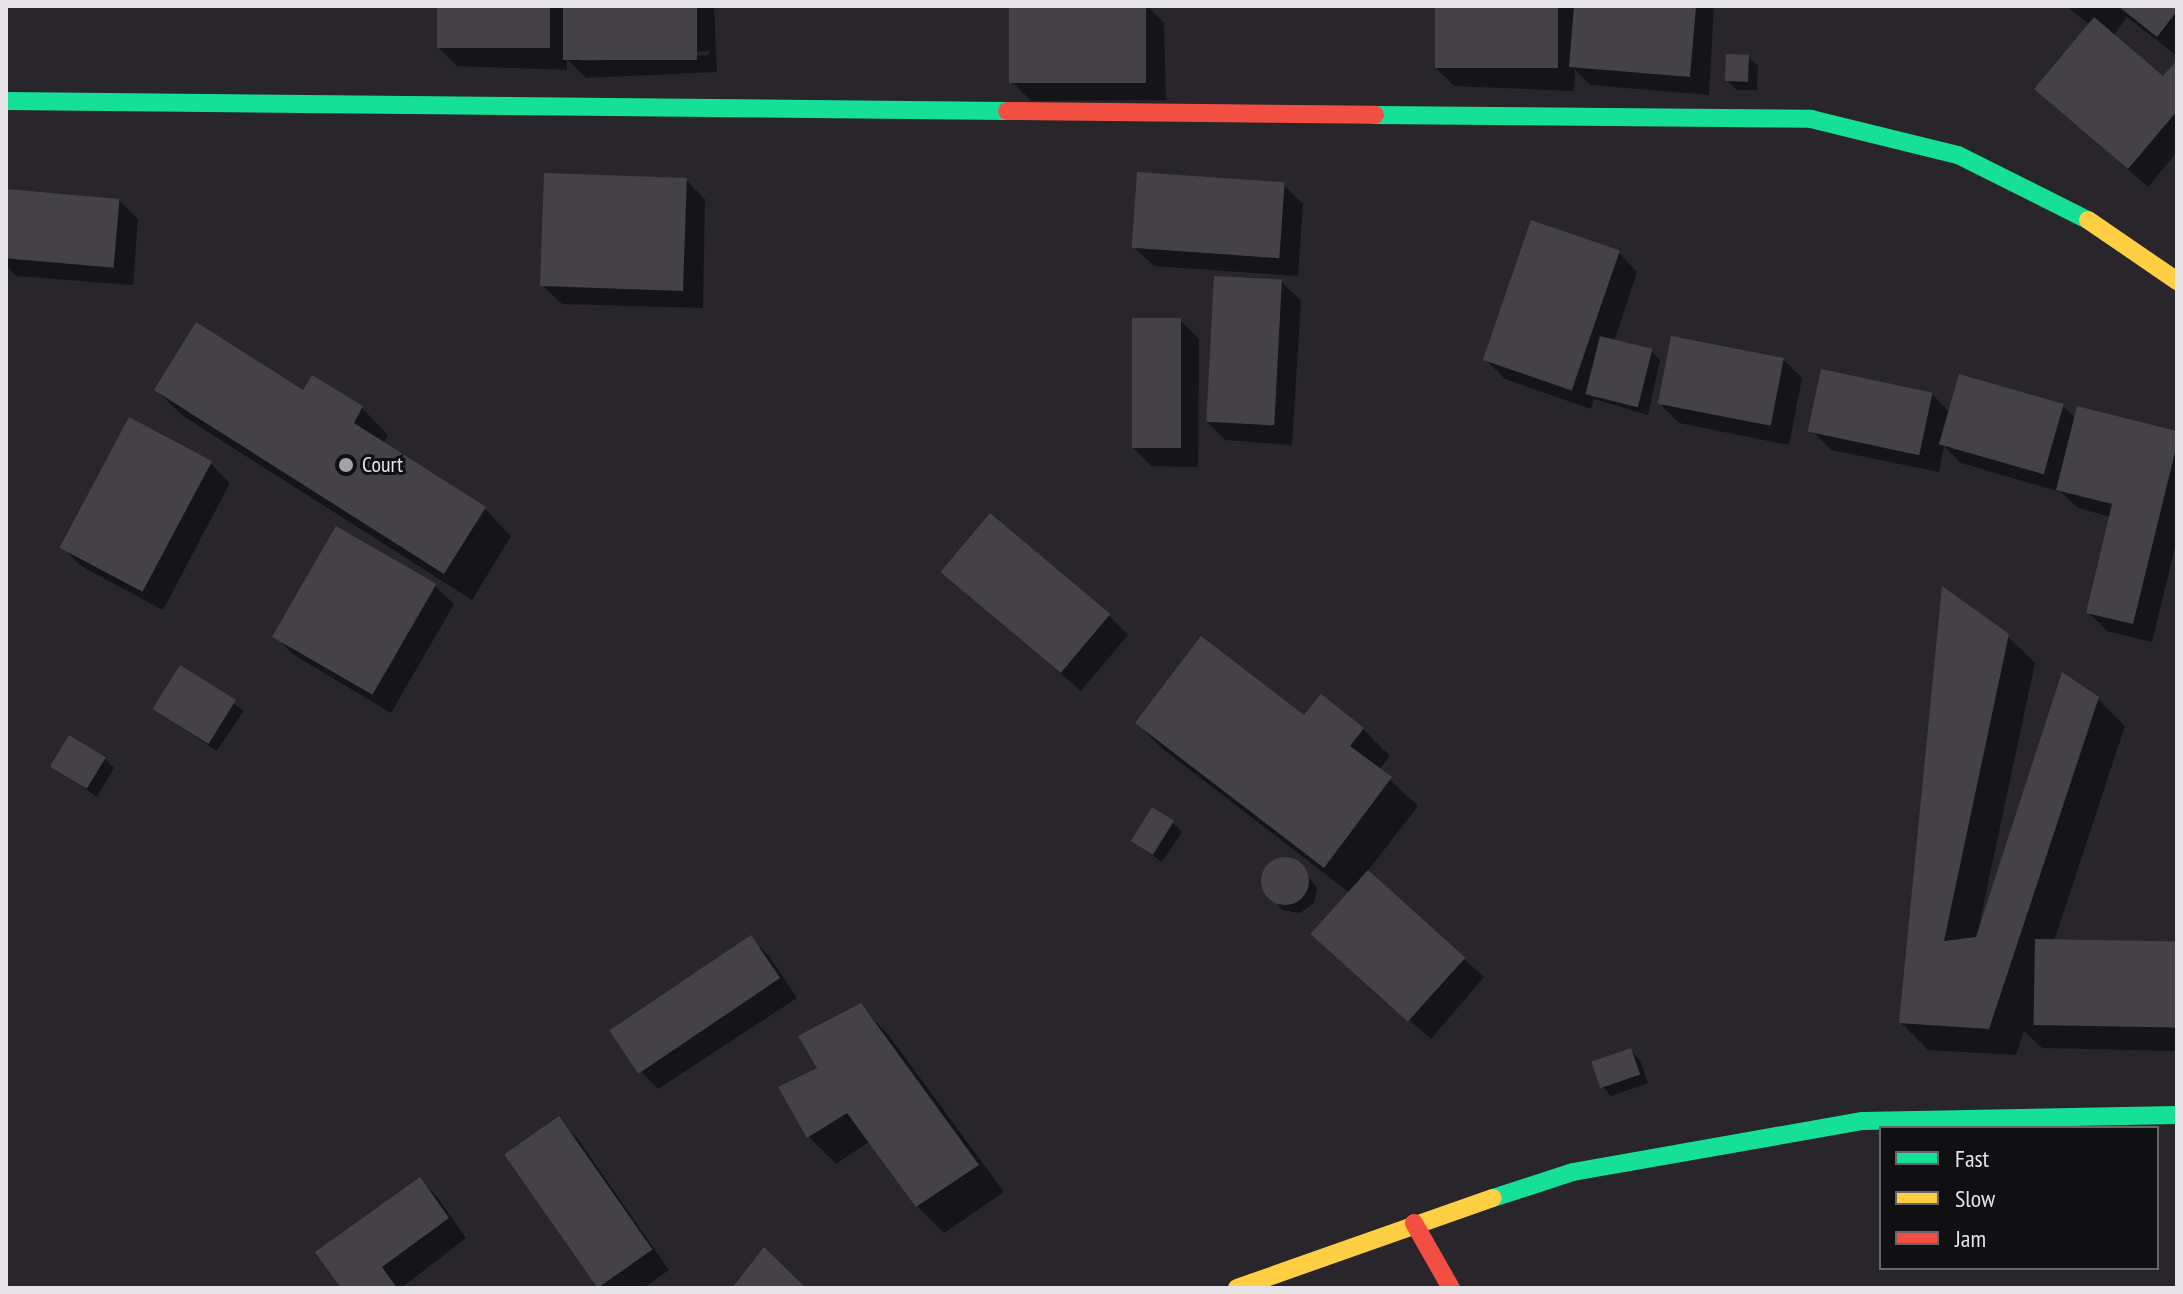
<!DOCTYPE html>
<style>
body{margin:0}
#map{position:relative;width:2183px;height:1294px;overflow:hidden;background:#28262b;font-family:"PT Sans Narrow",sans-serif}
div>[style]{position:absolute}
.shadow>*{inset:0;background:#0007;transform-origin:0 0}
.building>*{inset:0;background:#454247;transform-origin:0 0}
.round{border-radius:50%}
.fast>*{height:18px;margin:-9px;padding:0 9px;transform-origin:9px;border-radius:9px;background:#16e098}
.slow>*{height:18px;margin:-9px;padding:0 9px;transform-origin:9px;border-radius:9px;background:#ffcf43}
.jam>*{height:18px;margin:-9px;padding:0 9px;transform-origin:9px;border-radius:9px;background:#f24e42}
.dots>*{width:22px;height:22px;translate:-50% -50%;box-sizing:border-box;border:4px solid #100f12;border-radius:50%}
span{translate:-50% -50%;white-space:nowrap;text-align:center;line-height:1.15;-webkit-text-stroke:6px #100f12;paint-order:stroke}
.poi-label{font-size:22px;color:#e6e4e9}
.left{translate:0 -50%;text-align:left}
.frame{position:absolute;inset:0;border:8px solid #e6e4e9;pointer-events:none}
.legend{position:absolute;left:1879px;top:1126px;width:280px;height:144px;box-sizing:border-box;background:#100f12;border:2px solid #666468;margin:0;padding:10px 14px;list-style:none;font-size:24px;color:#e6e4e9}
.legend li{display:flex;align-items:center;gap:16px;height:40px}
.legend b{width:40px;border:2px solid #666468}
</style>
<div id="map">
<div class="shadow">
<div style="clip-path:polygon(evenodd,439px 6px,714px 6px,717px 72px,586px 78px,567px 59px,567px 70px,457px 66px,438px 47px,439px 6px,709px 51px,709px 55px,582px 61px,582px 57px,709px 51px)"></div>
<div style="clip-path:polygon(1011px 6px,1147px 6px,1164px 23px,1166px 100px,1031px 101px,1012px 82px)"></div>
<div style="clip-path:polygon(1437px 6px,1714px 6px,1709px 95px,1590px 85px,1575px 70px,1574px 91px,1454px 86px,1435px 67px)"></div>
<div style="clip-path:polygon(2066px 6px,2177px 6px,2177px 56px,2127px 17px,2113px 36px,2163px 79px,2177px 63px,2177px 152px,2148px 187px,2037px 89px,2090px 25px)"></div>
<div style="clip-path:polygon(1748px 57px,1758px 66px,1757px 90px,1737px 90px,1727px 80px)"></div>
<div style="clip-path:polygon(686px 180px,705px 199px,703px 308px,562px 304px,542px 285px)"></div>
<div style="clip-path:polygon(1284px 185px,1303px 204px,1298px 276px,1154px 266px,1134px 247px)"></div>
<div style="clip-path:polygon(6px 191px,119px 200px,138px 219px,133px 285px,16px 276px,6px 265px)"></div>
<div style="clip-path:polygon(1619px 253px,1637px 272px,1614px 342px,1651px 351px,1660px 360px,1648px 415px,1594px 399px,1591px 409px,1505px 379px,1486px 360px)"></div>
<div style="clip-path:polygon(1282px 282px,1301px 301px,1292px 445px,1225px 440px,1206px 421px)"></div>
<div style="clip-path:polygon(1180px 320px,1199px 339px,1198px 467px,1151px 466px,1132px 447px)"></div>
<div style="clip-path:polygon(1783px 359px,1802px 378px,1789px 445px,1679px 423px,1660px 404px)"></div>
<div style="clip-path:polygon(156px 390px,304px 393px,362px 408px,388px 435px,383px 444px,485px 509px,511px 536px,472px 600px,183px 416px)"></div>
<div style="clip-path:polygon(1932px 394px,1950px 413px,2063px 406px,2076px 419px,2177px 433px,2177px 539px,2152px 642px,2107px 631px,2088px 612px,2111px 517px,2078px 508px,2061px 492px,1961px 463px,1944px 446px,1939px 472px,1831px 450px,1812px 431px)"></div>
<div style="clip-path:polygon(130px 420px,211px 464px,230px 483px,163px 610px,81px 566px,63px 548px)"></div>
<div style="clip-path:polygon(943px 571px,1109px 616px,1128px 635px,1081px 691px)"></div>
<div style="clip-path:polygon(435px 586px,454px 604px,391px 713px,294px 655px,275px 636px)"></div>
<div style="clip-path:polygon(2007px 636px,2035px 663px,1979px 926px,1982px 927px,2098px 699px,2125px 726px,2054px 941px,2177px 944px,2177px 1051px,2042px 1048px,2024px 1031px,2016px 1055px,1928px 1050px,1901px 1023px)"></div>
<div style="left:181px;top:668px;width:76px;height:49px;rotate:34deg"></div>
<div style="clip-path:polygon(1305px 717px,1363px 729px,1390px 756px,1379px 770px,1418px 806px,1367px 872px,1484px 977px,1431px 1039px,1332px 953px,1350px 893px,1164px 750px,1137px 723px)"></div>
<div style="clip-path:polygon(105px 759px,114px 768px,97px 797px,53px 766px)"></div>
<div style="clip-path:polygon(1172px 822px,1182px 832px,1162px 862px,1133px 841px)"></div>
<div style="clip-path:polygon(1282px 859px,1299px 864px,1317px 888px,1314px 903px,1300px 913px,1282px 910px,1263px 885px,1268px 868px)"></div>
<div style="clip-path:polygon(750px 937px,769px 956px,797px 998px,658px 1089px,639px 1070px)"></div>
<div style="clip-path:polygon(860px 1006px,887px 1033px,1004px 1192px,944px 1233px,917px 1206px,870px 1141px,836px 1164px,809px 1137px,819px 1069px)"></div>
<div style="clip-path:polygon(1630px 1050px,1640px 1060px,1648px 1083px,1611px 1096px,1602px 1086px)"></div>
<div style="clip-path:polygon(558px 1119px,577px 1138px,669px 1270px,643px 1288px,600px 1288px,507px 1155px)"></div>
<div style="clip-path:polygon(419px 1179px,438px 1198px,466px 1238px,401px 1288px,344px 1288px)"></div>
</div>
<div class="building">
<div style="left:437px;top:6px;width:113px;height:42px"></div>
<div style="left:563px;top:6px;width:134px;height:54px"></div>
<div style="left:1009px;top:6px;width:137px;height:77px"></div>
<div style="left:1435px;top:6px;width:123px;height:62px"></div>
<div style="clip-path:polygon(1574px 6px,1696px 6px,1690px 77px,1569px 67px)"></div>
<div style="clip-path:polygon(2118px 6px,2177px 6px,2177px 11px,2157px 37px)"></div>
<div style="clip-path:polygon(2094px 17px,2163px 76px,2177px 60px,2177px 111px,2128px 169px,2034px 89px)"></div>
<div style="left:1726px;top:54px;width:23px;height:27px;rotate:2deg"></div>
<div style="left:1137px;top:172px;width:148px;height:76px;rotate:4deg"></div>
<div style="left:544px;top:173px;width:143px;height:113px;rotate:2deg"></div>
<div style="left:6px;top:189px;width:114px;height:69px;rotate:5deg"></div>
<div style="left:1531px;top:220px;width:94px;height:148px;rotate:19deg"></div>
<div style="left:1214px;top:276px;width:68px;height:146px;rotate:3deg"></div>
<div style="left:1132px;top:318px;width:49px;height:130px"></div>
<div style="clip-path:polygon(196px 322px,303px 390px,312px 375px,363px 406px,354px 423px,486px 507px,444px 574px,154px 390px)"></div>
<div style="left:1600px;top:336px;width:54px;height:60px;rotate:14deg"></div>
<div style="left:1671px;top:336px;width:115px;height:69px;rotate:11deg"></div>
<div style="left:1821px;top:369px;width:114px;height:64px;rotate:12deg"></div>
<div style="left:1959px;top:374px;width:109px;height:73px;rotate:16deg"></div>
<div style="clip-path:polygon(2077px 406px,2177px 431px,2177px 444px,2133px 624px,2086px 613px,2112px 504px,2056px 490px)"></div>
<div style="left:129px;top:417px;width:94px;height:148px;rotate:28deg"></div>
<div style="left:990px;top:513px;width:157px;height:77px;rotate:40deg"></div>
<div style="left:336px;top:526px;width:116px;height:128px;rotate:30deg"></div>
<div style="clip-path:polygon(1942px 586px,2009px 634px,1944px 941px,1976px 937px,2062px 672px,2099px 697px,1989px 1029px,1899px 1023px)"></div>
<div style="clip-path:polygon(1201px 636px,1304px 715px,1321px 694px,1364px 728px,1350px 746px,1392px 777px,1324px 868px,1135px 723px)"></div>
<div style="left:180px;top:665px;width:66px;height:52px;rotate:32deg"></div>
<div style="left:69px;top:735px;width:43px;height:37px;rotate:31deg"></div>
<div style="left:1152px;top:807px;width:26px;height:40px;rotate:32deg"></div>
<div class="round" style="left:1261px;top:857px;width:48px;height:48px"></div>
<div style="left:1368px;top:870px;width:131px;height:86px;rotate:42deg"></div>
<div style="left:751px;top:935px;width:52px;height:171px;rotate:56deg"></div>
<div style="left:2035px;top:939px;width:142px;height:86px;rotate:1deg"></div>
<div style="clip-path:polygon(861px 1003px,979px 1165px,916px 1207px,847px 1113px,807px 1138px,778px 1087px,817px 1068px,798px 1036px)"></div>
<div style="left:1631px;top:1048px;width:28px;height:42px;rotate:71deg"></div>
<div style="left:559px;top:1116px;width:163px;height:67px;rotate:55deg"></div>
<div style="clip-path:polygon(420px 1177px,449px 1218px,382px 1267px,397px 1288px,341px 1288px,315px 1252px)"></div>
<div style="clip-path:polygon(764px 1247px,806px 1288px,732px 1288px)"></div>
</div>
<div class="fast">
<div style="left:6px;top:101px;width:1001px;rotate:0.57deg"></div>
<div style="left:1375px;top:115px;width:436px;rotate:0.5deg"></div>
<div style="left:1811px;top:119px;width:151px;rotate:13.8deg"></div>
<div style="left:1958px;top:155px;width:145px;rotate:26.6deg"></div>
<div style="left:1493px;top:1198px;width:84px;rotate:-18deg"></div>
<div style="left:1573px;top:1172px;width:294px;rotate:-10deg"></div>
<div style="left:1863px;top:1121px;width:314px;rotate:-1.1deg"></div>
</div>
<div class="slow">
<div style="left:2088px;top:220px;width:108px;rotate:34.4deg"></div>
<div style="left:1237px;top:1288px;width:271px;rotate:-19.4deg"></div>
</div>
<div class="jam">
<div style="left:1007px;top:111px;width:368px;rotate:0.6deg"></div>
<div style="left:1414px;top:1223px;width:75px;rotate:60.4deg"></div>
</div>
<div class="dots">
<div style="left:346px;top:465px;background:#a4a2a6"></div>
</div>
<div class="poi-label">
<span class="left" style="left:362px;top:465px">Court</span>
</div>
<div class="frame"></div>
<ul class="legend">
<li><b style="height:10px;background:#16e098"></b>Fast</li>
<li><b style="height:10px;background:#ffcf43"></b>Slow</li>
<li><b style="height:10px;background:#f24e42"></b>Jam</li>
</ul>
</div>
